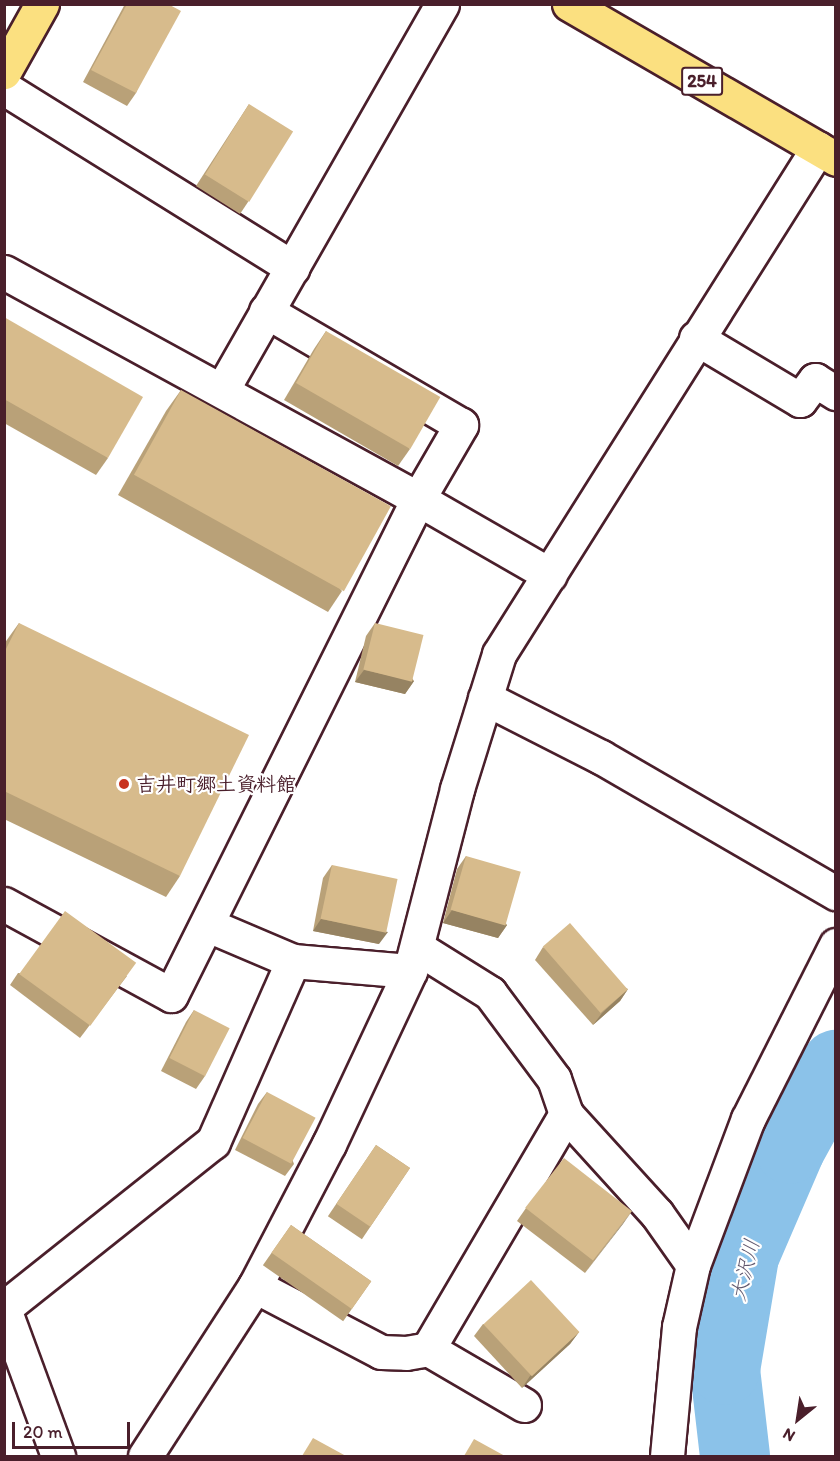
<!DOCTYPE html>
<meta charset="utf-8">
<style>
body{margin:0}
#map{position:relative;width:840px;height:1461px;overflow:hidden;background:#fff;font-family:Itim,"Klee One",sans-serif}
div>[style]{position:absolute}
.river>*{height:70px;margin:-35px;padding:0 35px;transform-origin:35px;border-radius:35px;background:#8bc2e9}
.roads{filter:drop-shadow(2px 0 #4a1f2b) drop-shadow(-2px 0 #4a1f2b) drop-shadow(0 2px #4a1f2b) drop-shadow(0 -2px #4a1f2b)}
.minor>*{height:33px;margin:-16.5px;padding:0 16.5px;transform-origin:16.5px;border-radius:16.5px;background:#fff}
.major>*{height:33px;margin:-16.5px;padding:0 16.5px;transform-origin:16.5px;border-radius:16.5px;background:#fbe080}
.highway>*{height:33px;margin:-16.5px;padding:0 16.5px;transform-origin:16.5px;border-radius:16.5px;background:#fbe080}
.wall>*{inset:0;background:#b9a178;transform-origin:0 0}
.shaded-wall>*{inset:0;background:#968362}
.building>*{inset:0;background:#d7bb8c;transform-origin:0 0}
.dots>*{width:16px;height:16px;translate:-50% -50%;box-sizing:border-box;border:3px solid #fff;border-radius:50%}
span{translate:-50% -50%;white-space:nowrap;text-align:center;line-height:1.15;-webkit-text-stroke:4.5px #fff;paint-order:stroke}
.shield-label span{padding:2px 4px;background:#fff;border:2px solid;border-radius:4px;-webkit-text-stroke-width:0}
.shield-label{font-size:18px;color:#4a1f2b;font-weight:700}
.poi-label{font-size:20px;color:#4a1f2b;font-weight:700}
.left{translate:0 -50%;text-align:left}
.water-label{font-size:21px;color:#61586e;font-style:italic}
.frame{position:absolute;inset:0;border:6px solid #4a1f2b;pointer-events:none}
.north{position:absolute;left:768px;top:1389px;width:60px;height:60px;-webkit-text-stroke:4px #fff;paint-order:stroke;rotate:210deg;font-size:16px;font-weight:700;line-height:24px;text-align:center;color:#4a1f2b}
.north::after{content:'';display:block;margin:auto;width:21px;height:27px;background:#4a1f2b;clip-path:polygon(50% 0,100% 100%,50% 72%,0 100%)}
.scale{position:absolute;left:12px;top:1422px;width:118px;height:27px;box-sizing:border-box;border:3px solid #4a1f2b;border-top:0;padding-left:8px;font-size:18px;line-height:21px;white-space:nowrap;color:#4a1f2b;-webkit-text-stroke:4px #fff;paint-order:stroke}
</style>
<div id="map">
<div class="river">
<div style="left:735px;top:1456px;width:87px;rotate:-96.6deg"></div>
<div style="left:725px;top:1370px;width:116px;rotate:-80.5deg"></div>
<div style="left:744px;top:1256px;width:116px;rotate:-66.7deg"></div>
<div style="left:790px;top:1149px;width:96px;rotate:-61.3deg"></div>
</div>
<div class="roads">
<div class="minor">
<div style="left:4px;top:88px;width:340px;rotate:31.9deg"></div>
<div style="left:4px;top:272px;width:472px;rotate:28.7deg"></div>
<div style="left:418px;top:499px;width:152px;rotate:29.9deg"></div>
<div style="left:696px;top:338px;width:121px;rotate:30.8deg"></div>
<div style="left:800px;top:400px;width:25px;rotate:-53deg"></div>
<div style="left:815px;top:380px;width:25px;rotate:32deg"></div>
<div style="left:222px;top:390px;width:444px;rotate:-60.3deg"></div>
<div style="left:485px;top:698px;width:130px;rotate:27deg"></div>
<div style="left:601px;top:757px;width:272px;rotate:30.1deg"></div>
<div style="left:4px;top:904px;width:190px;rotate:28.6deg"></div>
<div style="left:171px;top:995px;width:554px;rotate:-63.53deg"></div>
<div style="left:418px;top:499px;width:86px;rotate:-59.8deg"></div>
<div style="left:461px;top:425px;width:226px;rotate:-149.7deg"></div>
<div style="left:208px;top:925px;width:92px;rotate:23deg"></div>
<div style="left:293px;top:961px;width:117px;rotate:4.9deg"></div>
<div style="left:418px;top:948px;width:85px;rotate:32deg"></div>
<div style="left:490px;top:993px;width:107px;rotate:53.3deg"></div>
<div style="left:554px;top:1079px;width:37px;rotate:71deg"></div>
<div style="left:566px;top:1114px;width:135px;rotate:47.7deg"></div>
<div style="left:657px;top:1214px;width:62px;rotate:54.8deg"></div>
<div style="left:255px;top:1286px;width:142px;rotate:27.6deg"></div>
<div style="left:381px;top:1352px;width:25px;rotate:2deg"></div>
<div style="left:406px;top:1353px;width:22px;rotate:-10deg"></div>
<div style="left:4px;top:1308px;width:267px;rotate:-38.5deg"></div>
<div style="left:213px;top:1142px;width:198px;rotate:-66.2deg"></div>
<div style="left:4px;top:1309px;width:157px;rotate:69.8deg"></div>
<div style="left:524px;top:1405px;width:111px;rotate:-149.7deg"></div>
<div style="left:428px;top:1349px;width:273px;rotate:-59.6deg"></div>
<div style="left:145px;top:1456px;width:202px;rotate:-57.1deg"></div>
<div style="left:255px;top:1286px;width:160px;rotate:-62.5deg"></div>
<div style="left:329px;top:1144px;width:191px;rotate:-64.9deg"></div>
<div style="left:410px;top:971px;width:188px;rotate:-75.5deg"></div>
<div style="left:457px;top:789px;width:141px;rotate:-72.7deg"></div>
<div style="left:499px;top:654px;width:598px;rotate:-57.77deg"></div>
<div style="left:667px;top:1456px;width:130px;rotate:-84.7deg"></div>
<div style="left:679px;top:1327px;width:64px;rotate:-77.3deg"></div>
<div style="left:693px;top:1265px;width:156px;rotate:-69.4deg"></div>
<div style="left:748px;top:1119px;width:195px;rotate:-63.2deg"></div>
</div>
<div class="major">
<div style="left:4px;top:72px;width:78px;rotate:-60.8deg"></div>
</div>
<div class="highway">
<div style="left:569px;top:4px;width:309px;rotate:30.1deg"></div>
</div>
</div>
<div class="wall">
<div style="clip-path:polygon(125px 4px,168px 4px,136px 93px,127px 106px,83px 82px)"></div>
<div style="clip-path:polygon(249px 104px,248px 202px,240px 214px,196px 186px)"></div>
<div style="clip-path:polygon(4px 317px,108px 458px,96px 475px,4px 423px)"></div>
<div style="clip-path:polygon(326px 331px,410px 449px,398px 466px,284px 400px,314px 349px)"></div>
<div style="clip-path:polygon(181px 390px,342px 591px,328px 612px,118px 495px,166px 411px)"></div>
<div style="clip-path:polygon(19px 623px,180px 876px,166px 897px,4px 819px,4px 644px)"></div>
<div style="clip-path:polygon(375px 623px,414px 681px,405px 694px,355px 682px,366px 636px)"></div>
<div style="clip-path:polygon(466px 856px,507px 925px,498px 938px,443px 923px,457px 869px)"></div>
<div style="clip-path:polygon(332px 865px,379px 944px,313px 931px,323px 878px)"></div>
<div style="clip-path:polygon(543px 947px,628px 989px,620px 1001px,593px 1025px,535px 960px)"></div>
<div style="clip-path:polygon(18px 973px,127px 976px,80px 1038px,10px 985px)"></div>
<div style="clip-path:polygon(194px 1010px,205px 1076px,196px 1089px,161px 1071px,186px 1022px)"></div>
<div style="clip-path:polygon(267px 1092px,294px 1164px,285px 1176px,235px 1150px,258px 1104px)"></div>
<div style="left:376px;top:1145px;width:41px;height:86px;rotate:34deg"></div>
<div style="clip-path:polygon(526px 1208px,632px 1211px,585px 1273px,517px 1221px)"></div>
<div style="left:291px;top:1225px;width:98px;height:49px;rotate:35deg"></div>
<div style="clip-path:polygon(483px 1324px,579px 1332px,570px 1344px,522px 1388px,474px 1336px)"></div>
</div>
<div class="shaded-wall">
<div style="clip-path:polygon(364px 670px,414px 681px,405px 694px,355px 682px)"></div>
<div style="clip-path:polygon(452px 910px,507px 925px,498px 938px,443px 923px)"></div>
<div style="clip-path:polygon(321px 919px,388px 932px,379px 944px,313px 931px)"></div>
<div style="clip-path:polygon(628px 989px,620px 1001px,593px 1025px,602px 1013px)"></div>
<div style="clip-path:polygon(632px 1211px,623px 1224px,585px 1273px,594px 1261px)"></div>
<div style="clip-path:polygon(579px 1332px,570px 1344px,522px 1388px,530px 1376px)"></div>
</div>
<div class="building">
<div style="clip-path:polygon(127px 4px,168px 4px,181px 11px,136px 93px,91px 70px)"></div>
<div style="left:249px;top:104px;width:52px;height:83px;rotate:32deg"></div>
<div style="clip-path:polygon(4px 317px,143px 397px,108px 458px,4px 399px)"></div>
<div style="left:326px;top:331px;width:132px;height:60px;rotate:30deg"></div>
<div style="left:181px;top:390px;width:240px;height:97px;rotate:29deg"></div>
<div style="clip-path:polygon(19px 623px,249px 735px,180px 876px,4px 791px,4px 653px)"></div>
<div style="left:375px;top:623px;width:50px;height:48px;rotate:14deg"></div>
<div style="left:466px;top:856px;width:57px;height:56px;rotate:16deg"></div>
<div style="left:332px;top:865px;width:67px;height:55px;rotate:12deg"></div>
<div style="left:65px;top:911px;width:88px;height:78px;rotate:36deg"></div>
<div style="left:570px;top:923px;width:88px;height:36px;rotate:49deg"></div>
<div style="left:194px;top:1010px;width:40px;height:54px;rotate:27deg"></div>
<div style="left:267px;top:1092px;width:55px;height:52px;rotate:28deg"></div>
<div style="left:376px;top:1145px;width:41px;height:71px;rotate:34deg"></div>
<div style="left:564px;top:1158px;width:86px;height:63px;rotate:38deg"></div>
<div style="left:291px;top:1225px;width:98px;height:34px;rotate:35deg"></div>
<div style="left:531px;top:1280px;width:71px;height:65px;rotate:47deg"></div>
<div style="clip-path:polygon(313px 1438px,346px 1456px,302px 1456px)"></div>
<div style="clip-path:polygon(474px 1439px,505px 1456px,464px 1456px)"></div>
</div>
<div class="dots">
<div style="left:124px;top:784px;background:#c8321e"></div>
</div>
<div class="shield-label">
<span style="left:702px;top:81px">254</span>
</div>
<div class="poi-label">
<span class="left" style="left:136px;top:784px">吉井町郷土資料館</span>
</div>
<div class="water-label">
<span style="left:745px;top:1270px;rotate:-76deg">大沢川</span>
</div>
<div class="frame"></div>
<div class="north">N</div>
<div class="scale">20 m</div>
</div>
